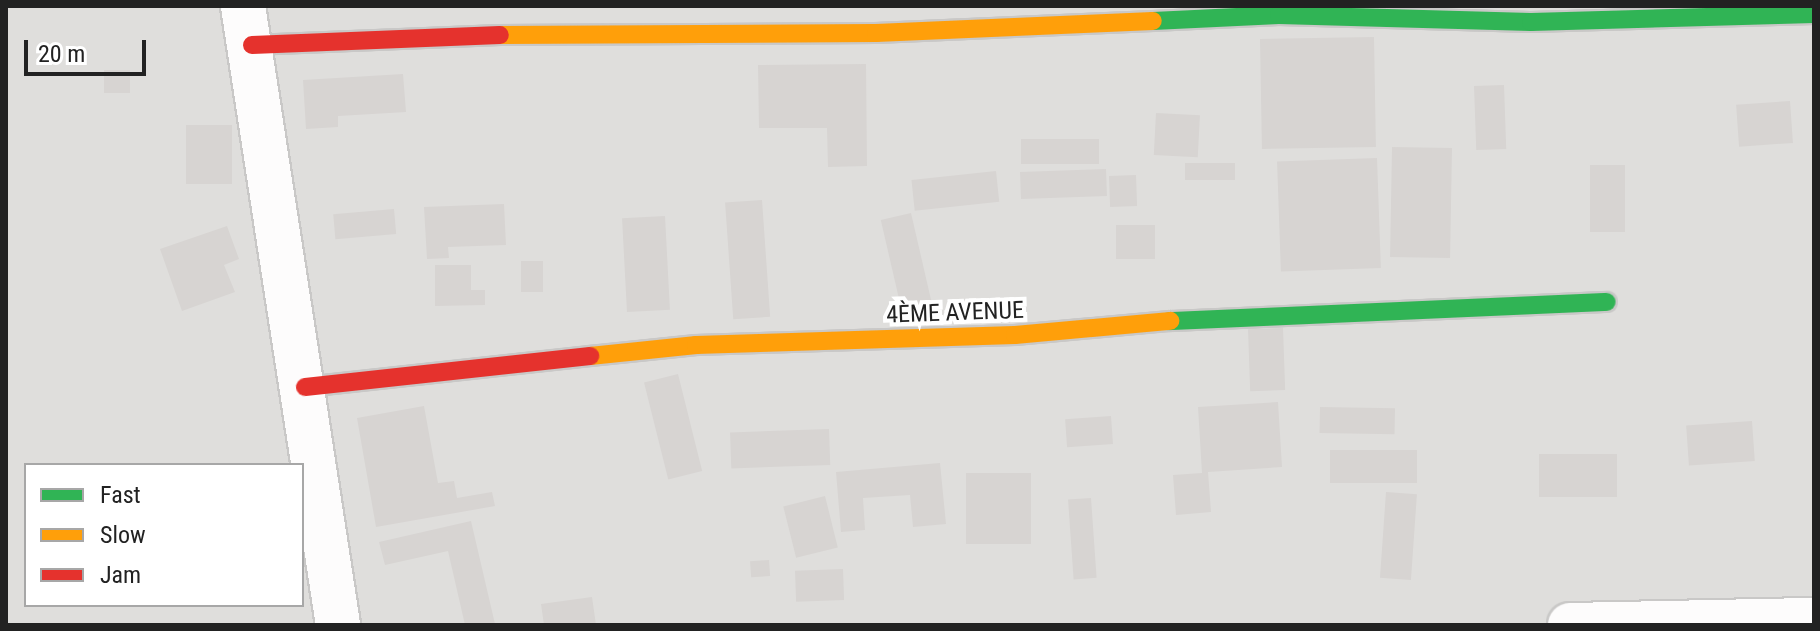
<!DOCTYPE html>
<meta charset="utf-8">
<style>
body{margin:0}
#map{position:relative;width:1820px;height:631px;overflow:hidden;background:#f0eeeb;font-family:"Roboto Condensed",sans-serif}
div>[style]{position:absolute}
.residential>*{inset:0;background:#dfdedc}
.building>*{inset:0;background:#d7d4d2;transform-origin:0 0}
.roads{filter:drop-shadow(2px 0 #c9c8c7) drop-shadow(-2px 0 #c9c8c7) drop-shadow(0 2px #c9c8c7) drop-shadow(0 -2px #c9c8c7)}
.street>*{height:44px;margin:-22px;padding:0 22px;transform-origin:22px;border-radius:22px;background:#fdfcfc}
.fast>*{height:18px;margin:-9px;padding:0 9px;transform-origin:9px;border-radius:9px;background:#30b455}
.slow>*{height:18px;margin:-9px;padding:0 9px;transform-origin:9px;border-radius:9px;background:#ff9f0a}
.jam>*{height:18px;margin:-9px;padding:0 9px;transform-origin:9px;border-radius:9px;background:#e5322d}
span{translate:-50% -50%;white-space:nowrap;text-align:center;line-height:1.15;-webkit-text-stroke:8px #fff;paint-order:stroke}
.street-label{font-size:24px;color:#222}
.frame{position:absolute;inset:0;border:8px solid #222;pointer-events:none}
.legend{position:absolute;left:24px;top:463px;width:280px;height:144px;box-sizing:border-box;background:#fff;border:2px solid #a7a7a7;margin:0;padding:10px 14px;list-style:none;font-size:24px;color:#222}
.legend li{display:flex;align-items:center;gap:16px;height:40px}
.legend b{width:40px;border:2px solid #a7a7a7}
.scale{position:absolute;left:24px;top:40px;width:122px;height:36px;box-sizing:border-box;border:4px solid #222;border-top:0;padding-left:10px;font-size:24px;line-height:28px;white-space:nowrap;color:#222;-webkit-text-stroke:6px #fff;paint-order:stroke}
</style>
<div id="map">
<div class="residential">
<div style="clip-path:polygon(evenodd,6px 6px,1814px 6px,1814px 625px,6px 625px,6px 6px,26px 465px,302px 465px,302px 605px,26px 605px,26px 465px)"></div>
</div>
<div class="building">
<div style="left:1374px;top:37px;width:110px;height:114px;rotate:89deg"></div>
<div style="clip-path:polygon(866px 64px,867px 166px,828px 167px,827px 128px,759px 128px,758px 65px)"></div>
<div style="left:104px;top:70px;width:26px;height:23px"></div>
<div style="clip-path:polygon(403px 74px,406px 112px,338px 116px,338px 127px,306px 129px,303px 80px)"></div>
<div style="left:1504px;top:85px;width:64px;height:30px;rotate:88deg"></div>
<div style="left:1790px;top:101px;width:42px;height:54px;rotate:86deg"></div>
<div style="left:1156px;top:113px;width:44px;height:42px;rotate:3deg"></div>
<div style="left:186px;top:125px;width:46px;height:59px"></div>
<div style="left:1021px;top:139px;width:78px;height:25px"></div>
<div style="left:1392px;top:147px;width:60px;height:110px;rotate:1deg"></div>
<div style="left:1377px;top:158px;width:110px;height:100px;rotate:88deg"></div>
<div style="left:1185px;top:163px;width:50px;height:17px"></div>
<div style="left:1590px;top:165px;width:35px;height:67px"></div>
<div style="left:1106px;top:169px;width:27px;height:86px;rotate:88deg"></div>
<div style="left:996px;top:171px;width:31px;height:85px;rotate:84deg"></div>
<div style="left:1136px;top:175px;width:31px;height:27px;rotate:88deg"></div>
<div style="left:762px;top:200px;width:117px;height:37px;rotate:86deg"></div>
<div style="clip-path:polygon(504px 204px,506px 245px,448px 247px,449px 258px,427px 259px,424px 207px)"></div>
<div style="left:394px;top:209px;width:25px;height:61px;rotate:85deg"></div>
<div style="left:911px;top:213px;width:92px;height:31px;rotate:77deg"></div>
<div style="left:665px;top:216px;width:94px;height:43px;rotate:87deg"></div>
<div style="left:1116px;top:225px;width:39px;height:34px"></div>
<div style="clip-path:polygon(227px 226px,239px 259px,224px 265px,235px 292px,182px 311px,160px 249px)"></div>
<div style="left:521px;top:261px;width:22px;height:31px"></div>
<div style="clip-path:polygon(435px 265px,471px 265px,471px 290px,485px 290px,485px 305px,435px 306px)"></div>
<div style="left:1283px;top:328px;width:62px;height:35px;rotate:88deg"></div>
<div style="left:678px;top:374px;width:100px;height:35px;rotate:76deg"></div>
<div style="clip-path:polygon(1278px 402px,1282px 467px,1208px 472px,1211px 512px,1176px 515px,1173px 475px,1202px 473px,1198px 407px)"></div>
<div style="clip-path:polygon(424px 406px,438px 483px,454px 481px,457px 498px,492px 492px,495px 506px,376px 527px,357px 418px)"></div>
<div style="left:1320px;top:407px;width:75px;height:26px;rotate:1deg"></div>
<div style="left:1111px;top:416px;width:28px;height:46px;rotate:86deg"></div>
<div style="left:1752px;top:421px;width:40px;height:66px;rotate:86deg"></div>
<div style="left:829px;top:429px;width:36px;height:99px;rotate:88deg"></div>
<div style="left:1330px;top:450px;width:87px;height:33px"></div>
<div style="left:1539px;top:454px;width:78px;height:43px"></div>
<div style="clip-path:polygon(940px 463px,946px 524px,913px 527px,910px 495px,863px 498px,865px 530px,841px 532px,836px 472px)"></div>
<div style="left:966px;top:473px;width:65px;height:71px"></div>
<div style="left:1386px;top:492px;width:31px;height:86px;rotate:4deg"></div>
<div style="left:825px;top:496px;width:53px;height:43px;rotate:76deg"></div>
<div style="left:1091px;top:498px;width:80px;height:23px;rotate:86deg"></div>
<div style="clip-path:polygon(471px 521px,495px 624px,489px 625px,465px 625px,448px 551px,385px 565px,379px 542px)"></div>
<div style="left:769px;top:560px;width:16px;height:19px;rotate:86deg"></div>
<div style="left:843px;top:569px;width:31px;height:48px;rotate:88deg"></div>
<div style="clip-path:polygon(592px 597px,596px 625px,544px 625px,541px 604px)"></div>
</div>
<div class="roads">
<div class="street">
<div style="left:243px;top:6px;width:626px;rotate:81.27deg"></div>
<div style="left:1570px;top:625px;width:244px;rotate:-1.2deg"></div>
</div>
<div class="fast">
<div style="left:1153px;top:21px;width:126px;rotate:-2.7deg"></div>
<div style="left:1279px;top:15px;width:252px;rotate:1.6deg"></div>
<div style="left:1531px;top:22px;width:283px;rotate:-1.6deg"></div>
<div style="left:1170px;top:321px;width:437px;rotate:-2.5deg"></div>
</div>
<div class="slow">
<div style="left:500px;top:35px;width:376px;rotate:-0.3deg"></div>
<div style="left:876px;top:33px;width:277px;rotate:-2.5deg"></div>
<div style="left:590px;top:356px;width:107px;rotate:-5.9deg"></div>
<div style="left:696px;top:345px;width:319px;rotate:-1.8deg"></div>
<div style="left:1015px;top:335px;width:156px;rotate:-5.2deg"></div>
</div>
<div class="jam">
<div style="left:252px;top:45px;width:248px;rotate:-2.3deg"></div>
<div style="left:305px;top:387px;width:287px;rotate:-6.2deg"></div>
</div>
</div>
<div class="street-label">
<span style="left:955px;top:313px;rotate:-2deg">4ÈME AVENUE</span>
</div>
<div class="frame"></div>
<ul class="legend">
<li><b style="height:10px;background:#30b455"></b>Fast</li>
<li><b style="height:10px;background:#ff9f0a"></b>Slow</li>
<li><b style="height:10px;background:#e5322d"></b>Jam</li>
</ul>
<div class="scale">20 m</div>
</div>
